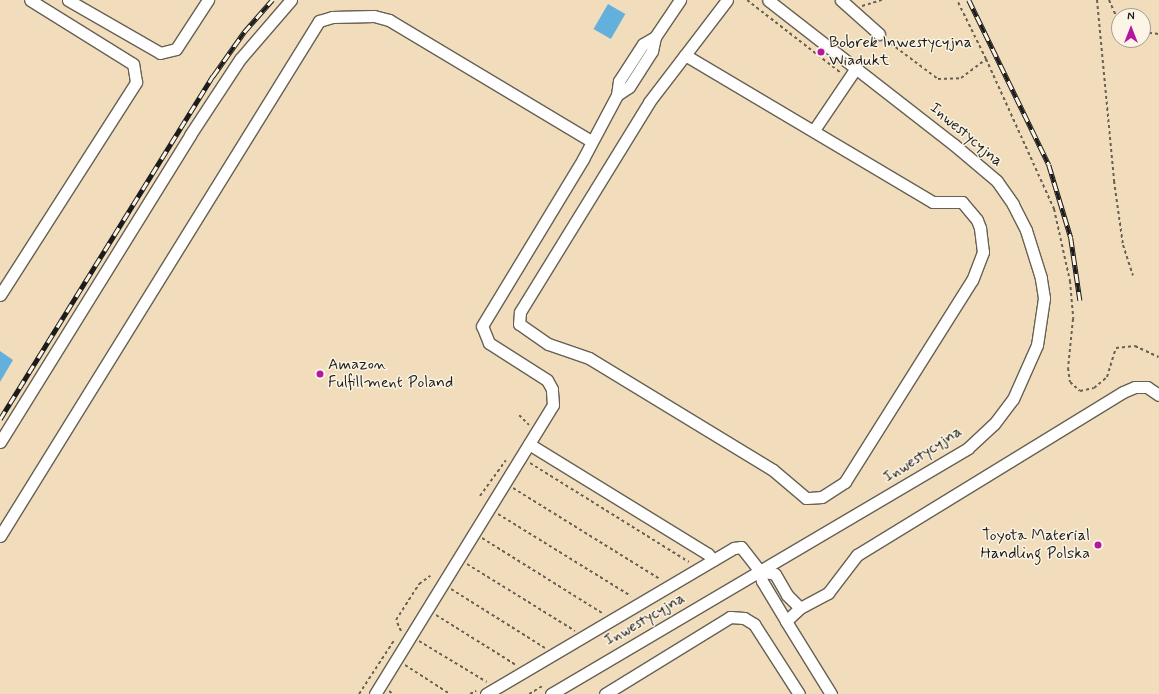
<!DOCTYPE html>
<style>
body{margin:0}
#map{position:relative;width:1159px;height:694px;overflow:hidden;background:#f1ddbc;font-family:Mynerve,sans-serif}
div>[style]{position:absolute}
.water>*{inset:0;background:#64b0dd;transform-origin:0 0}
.path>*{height:2px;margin-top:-1px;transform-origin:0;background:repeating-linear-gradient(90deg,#676054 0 3px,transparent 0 6px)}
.roads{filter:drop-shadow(1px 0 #676054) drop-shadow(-1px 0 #676054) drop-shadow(0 1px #676054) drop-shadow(0 -1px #676054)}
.minor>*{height:11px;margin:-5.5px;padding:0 5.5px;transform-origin:5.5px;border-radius:5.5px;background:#fff}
.rail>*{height:4.5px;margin-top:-2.25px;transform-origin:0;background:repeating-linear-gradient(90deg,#fcf5e5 0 9px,#1c1c1c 0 18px);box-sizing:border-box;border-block:1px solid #1c1c1c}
.dots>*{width:11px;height:11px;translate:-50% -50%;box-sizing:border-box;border:2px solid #fcf5e5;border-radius:50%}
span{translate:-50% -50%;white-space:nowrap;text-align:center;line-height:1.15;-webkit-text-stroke:3px #fcf5e5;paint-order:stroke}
.poi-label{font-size:16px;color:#1c1c1c}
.left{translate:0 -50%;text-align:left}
.right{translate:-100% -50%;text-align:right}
.street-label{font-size:16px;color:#1c1c1c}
.north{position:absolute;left:1111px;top:8px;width:40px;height:40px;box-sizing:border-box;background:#fcf5e5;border:1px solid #a29e95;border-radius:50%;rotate:0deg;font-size:11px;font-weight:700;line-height:16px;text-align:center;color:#1c1c1c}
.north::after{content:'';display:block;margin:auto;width:14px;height:18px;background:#b5179e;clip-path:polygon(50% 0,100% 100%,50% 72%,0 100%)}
</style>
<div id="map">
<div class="water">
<div style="left:608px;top:4px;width:20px;height:29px;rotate:30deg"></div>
<div style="clip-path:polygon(0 351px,13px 360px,0 382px)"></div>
</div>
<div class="path">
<div style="left:747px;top:0;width:119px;rotate:37.8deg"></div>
<div style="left:1097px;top:0;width:182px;rotate:84.6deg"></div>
<div style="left:1114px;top:181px;width:65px;rotate:82deg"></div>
<div style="left:1123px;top:245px;width:32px;rotate:72deg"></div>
<div style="left:1109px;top:0;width:24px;rotate:66deg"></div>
<div style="left:862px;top:6px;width:21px;rotate:-17deg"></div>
<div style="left:1143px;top:32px;width:16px;rotate:7deg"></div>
<div style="left:886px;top:40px;width:65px;rotate:36.9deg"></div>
<div style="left:938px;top:79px;width:23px;rotate:-2deg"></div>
<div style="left:961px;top:78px;width:31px;rotate:-37deg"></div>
<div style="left:986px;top:59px;width:66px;rotate:-116.2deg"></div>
<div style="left:986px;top:59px;width:165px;rotate:65.6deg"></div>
<div style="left:1054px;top:209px;width:74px;rotate:77.5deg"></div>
<div style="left:1070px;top:281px;width:38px;rotate:85deg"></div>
<div style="left:1073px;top:319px;width:49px;rotate:95.8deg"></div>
<div style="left:1068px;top:368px;width:14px;rotate:82deg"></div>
<div style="left:1070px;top:382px;width:13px;rotate:42deg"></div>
<div style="left:1080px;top:391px;width:14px;rotate:-12deg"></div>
<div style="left:1094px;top:388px;width:17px;rotate:-40deg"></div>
<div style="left:1107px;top:377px;width:30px;rotate:-73deg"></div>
<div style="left:1116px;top:348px;width:19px;rotate:-6deg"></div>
<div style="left:1135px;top:346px;width:26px;rotate:25deg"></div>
<div style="left:519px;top:415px;width:14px;rotate:45deg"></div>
<div style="left:530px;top:463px;width:187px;rotate:31.9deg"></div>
<div style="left:513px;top:488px;width:173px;rotate:31.8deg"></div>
<div style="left:480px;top:496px;width:44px;rotate:-54.2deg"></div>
<div style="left:498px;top:514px;width:156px;rotate:31.7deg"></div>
<div style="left:482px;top:538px;width:142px;rotate:32deg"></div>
<div style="left:467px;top:564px;width:127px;rotate:31.8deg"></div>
<div style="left:451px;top:589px;width:111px;rotate:32.1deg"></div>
<div style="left:436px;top:615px;width:94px;rotate:32deg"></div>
<div style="left:401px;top:631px;width:12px;rotate:-114deg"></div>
<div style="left:396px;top:620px;width:43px;rotate:-57.4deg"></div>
<div style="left:419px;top:584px;width:14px;rotate:-36deg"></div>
<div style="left:419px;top:641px;width:79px;rotate:31.1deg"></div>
<div style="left:405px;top:665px;width:54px;rotate:32.8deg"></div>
<div style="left:389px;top:691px;width:5px;rotate:37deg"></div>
<div style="left:359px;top:694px;width:66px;rotate:-56.8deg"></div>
<div style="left:470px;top:694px;width:7px;rotate:-27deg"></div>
<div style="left:529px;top:694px;width:17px;rotate:-31deg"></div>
</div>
<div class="roads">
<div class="minor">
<div style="left:68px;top:0;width:106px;rotate:29.9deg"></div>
<div style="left:160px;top:53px;width:16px;rotate:-14deg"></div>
<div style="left:176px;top:49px;width:59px;rotate:-56.9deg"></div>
<div style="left:841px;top:0;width:51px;rotate:41.8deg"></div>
<div style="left:685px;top:55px;width:288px;rotate:30.7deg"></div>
<div style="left:933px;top:202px;width:29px"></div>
<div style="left:962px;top:202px;width:23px;rotate:50deg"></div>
<div style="left:977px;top:220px;width:9px;rotate:69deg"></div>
<div style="left:980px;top:228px;width:24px;rotate:83deg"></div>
<div style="left:983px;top:252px;width:30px;rotate:111deg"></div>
<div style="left:972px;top:280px;width:239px;rotate:122.2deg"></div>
<div style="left:845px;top:482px;width:27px;rotate:147deg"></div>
<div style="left:822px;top:497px;width:16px;rotate:176deg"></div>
<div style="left:806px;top:498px;width:43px;rotate:-139.7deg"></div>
<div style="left:773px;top:470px;width:215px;rotate:-148.7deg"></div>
<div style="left:589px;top:358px;width:43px;rotate:-161.1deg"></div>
<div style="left:548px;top:344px;width:35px;rotate:-145deg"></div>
<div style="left:519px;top:324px;width:12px;rotate:-85deg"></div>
<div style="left:520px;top:312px;width:246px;rotate:-58.4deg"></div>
<div style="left:649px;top:102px;width:59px;rotate:-52.5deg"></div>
<div style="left:685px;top:55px;width:69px;rotate:-52.6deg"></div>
<div style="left:617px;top:95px;width:14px;rotate:-34deg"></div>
<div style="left:629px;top:87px;width:43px;rotate:-57.4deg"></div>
<div style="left:652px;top:51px;width:14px;rotate:-78deg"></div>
<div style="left:655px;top:37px;width:45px;rotate:-56deg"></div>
<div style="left:814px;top:130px;width:75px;rotate:-55.9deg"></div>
<div style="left:0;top:295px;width:253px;rotate:-57.4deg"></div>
<div style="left:136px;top:82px;width:18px;rotate:-99deg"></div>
<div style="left:133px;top:64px;width:121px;rotate:-148.1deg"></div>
<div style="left:0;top:442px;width:361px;rotate:-58.2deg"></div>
<div style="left:190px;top:135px;width:91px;rotate:-56.7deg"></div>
<div style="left:240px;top:59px;width:78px;rotate:-49.2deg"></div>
<div style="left:529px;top:444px;width:210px;rotate:31.6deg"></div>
<div style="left:708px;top:554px;width:8px;rotate:50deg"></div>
<div style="left:0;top:536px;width:606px;rotate:-58.23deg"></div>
<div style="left:319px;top:21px;width:14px;rotate:-17deg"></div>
<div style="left:332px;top:17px;width:42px;rotate:-1.4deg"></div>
<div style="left:374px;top:16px;width:16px;rotate:15deg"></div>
<div style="left:389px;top:20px;width:235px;rotate:30.9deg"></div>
<div style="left:760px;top:571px;width:15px;rotate:11deg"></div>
<div style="left:775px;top:574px;width:24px;rotate:60deg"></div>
<div style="left:787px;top:595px;width:18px;rotate:45deg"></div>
<div style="left:375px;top:694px;width:339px;rotate:-58.4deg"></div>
<div style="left:553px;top:405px;width:16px;rotate:-94deg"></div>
<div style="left:552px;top:389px;width:10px;rotate:-119deg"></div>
<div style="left:547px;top:380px;width:69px;rotate:-147.5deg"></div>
<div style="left:489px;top:343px;width:18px;rotate:-112deg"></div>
<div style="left:482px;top:326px;width:195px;rotate:-58.8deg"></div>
<div style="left:583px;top:159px;width:72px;rotate:-62deg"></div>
<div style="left:617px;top:95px;width:14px;rotate:-82deg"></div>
<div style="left:619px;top:81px;width:44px;rotate:-57deg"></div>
<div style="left:643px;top:44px;width:14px;rotate:-30deg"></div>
<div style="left:486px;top:694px;width:288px;rotate:-30.5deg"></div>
<div style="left:734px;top:548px;width:7px;rotate:-8deg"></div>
<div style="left:741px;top:547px;width:31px;rotate:52deg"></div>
<div style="left:760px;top:571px;width:10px;rotate:79deg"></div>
<div style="left:762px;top:581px;width:47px;rotate:59deg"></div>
<div style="left:551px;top:694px;width:484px;rotate:-30.5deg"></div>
<div style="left:968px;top:448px;width:35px;rotate:-43deg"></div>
<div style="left:994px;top:424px;width:31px;rotate:-53deg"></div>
<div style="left:1013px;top:399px;width:59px;rotate:-66deg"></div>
<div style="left:1037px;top:345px;width:48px;rotate:-81.5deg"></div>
<div style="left:1044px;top:298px;width:20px;rotate:-99deg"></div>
<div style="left:1041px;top:278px;width:50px;rotate:-107.4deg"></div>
<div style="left:1026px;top:230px;width:29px;rotate:-117deg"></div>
<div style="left:1013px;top:204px;width:28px;rotate:-125deg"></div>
<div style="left:997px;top:181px;width:57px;rotate:-139.9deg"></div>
<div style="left:953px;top:144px;width:234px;rotate:-142.1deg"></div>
<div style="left:605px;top:694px;width:147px;rotate:-31.6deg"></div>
<div style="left:730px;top:617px;width:14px;rotate:4deg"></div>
<div style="left:744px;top:618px;width:12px;rotate:31deg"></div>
<div style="left:754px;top:624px;width:83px;rotate:57.3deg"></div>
<div style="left:831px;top:694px;width:86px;rotate:-121.7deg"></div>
<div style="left:786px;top:621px;width:19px;rotate:-43deg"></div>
<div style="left:800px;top:608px;width:32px;rotate:-28deg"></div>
<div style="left:828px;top:593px;width:48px;rotate:-52.7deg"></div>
<div style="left:857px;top:555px;width:312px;rotate:-31.5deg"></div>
<div style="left:1123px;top:392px;width:13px;rotate:-23deg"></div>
<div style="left:1135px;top:387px;width:12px"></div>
<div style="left:1147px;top:387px;width:14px;rotate:34deg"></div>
</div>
</div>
<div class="rail">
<div style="left:969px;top:0;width:183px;rotate:64.1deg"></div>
<div style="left:1049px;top:165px;width:76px;rotate:73.2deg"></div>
<div style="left:1071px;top:238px;width:63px;rotate:81.7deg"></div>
<div style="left:0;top:419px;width:404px;rotate:-58.2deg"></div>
<div style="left:213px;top:76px;width:54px;rotate:-54.8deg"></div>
<div style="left:244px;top:32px;width:43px;rotate:-48.8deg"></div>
</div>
<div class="dots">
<div style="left:821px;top:52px;background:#b5179e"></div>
<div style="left:320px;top:374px;background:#b5179e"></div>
<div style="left:1098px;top:545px;background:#b5179e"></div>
</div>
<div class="poi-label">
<span class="left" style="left:829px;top:52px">Bobrek Inwestycyjna<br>Wiadukt</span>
<span class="left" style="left:328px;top:374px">Amazon<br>Fulfillment Poland</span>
<span class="right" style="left:1090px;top:545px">Toyota Material<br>Handling Polska</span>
</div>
<div class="street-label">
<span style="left:966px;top:135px;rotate:40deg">Inwestycyjna</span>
<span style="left:923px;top:455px;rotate:-33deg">Inwestycyjna</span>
<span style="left:645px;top:620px;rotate:-30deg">Inwestycyjna</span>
</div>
<div class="north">N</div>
</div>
